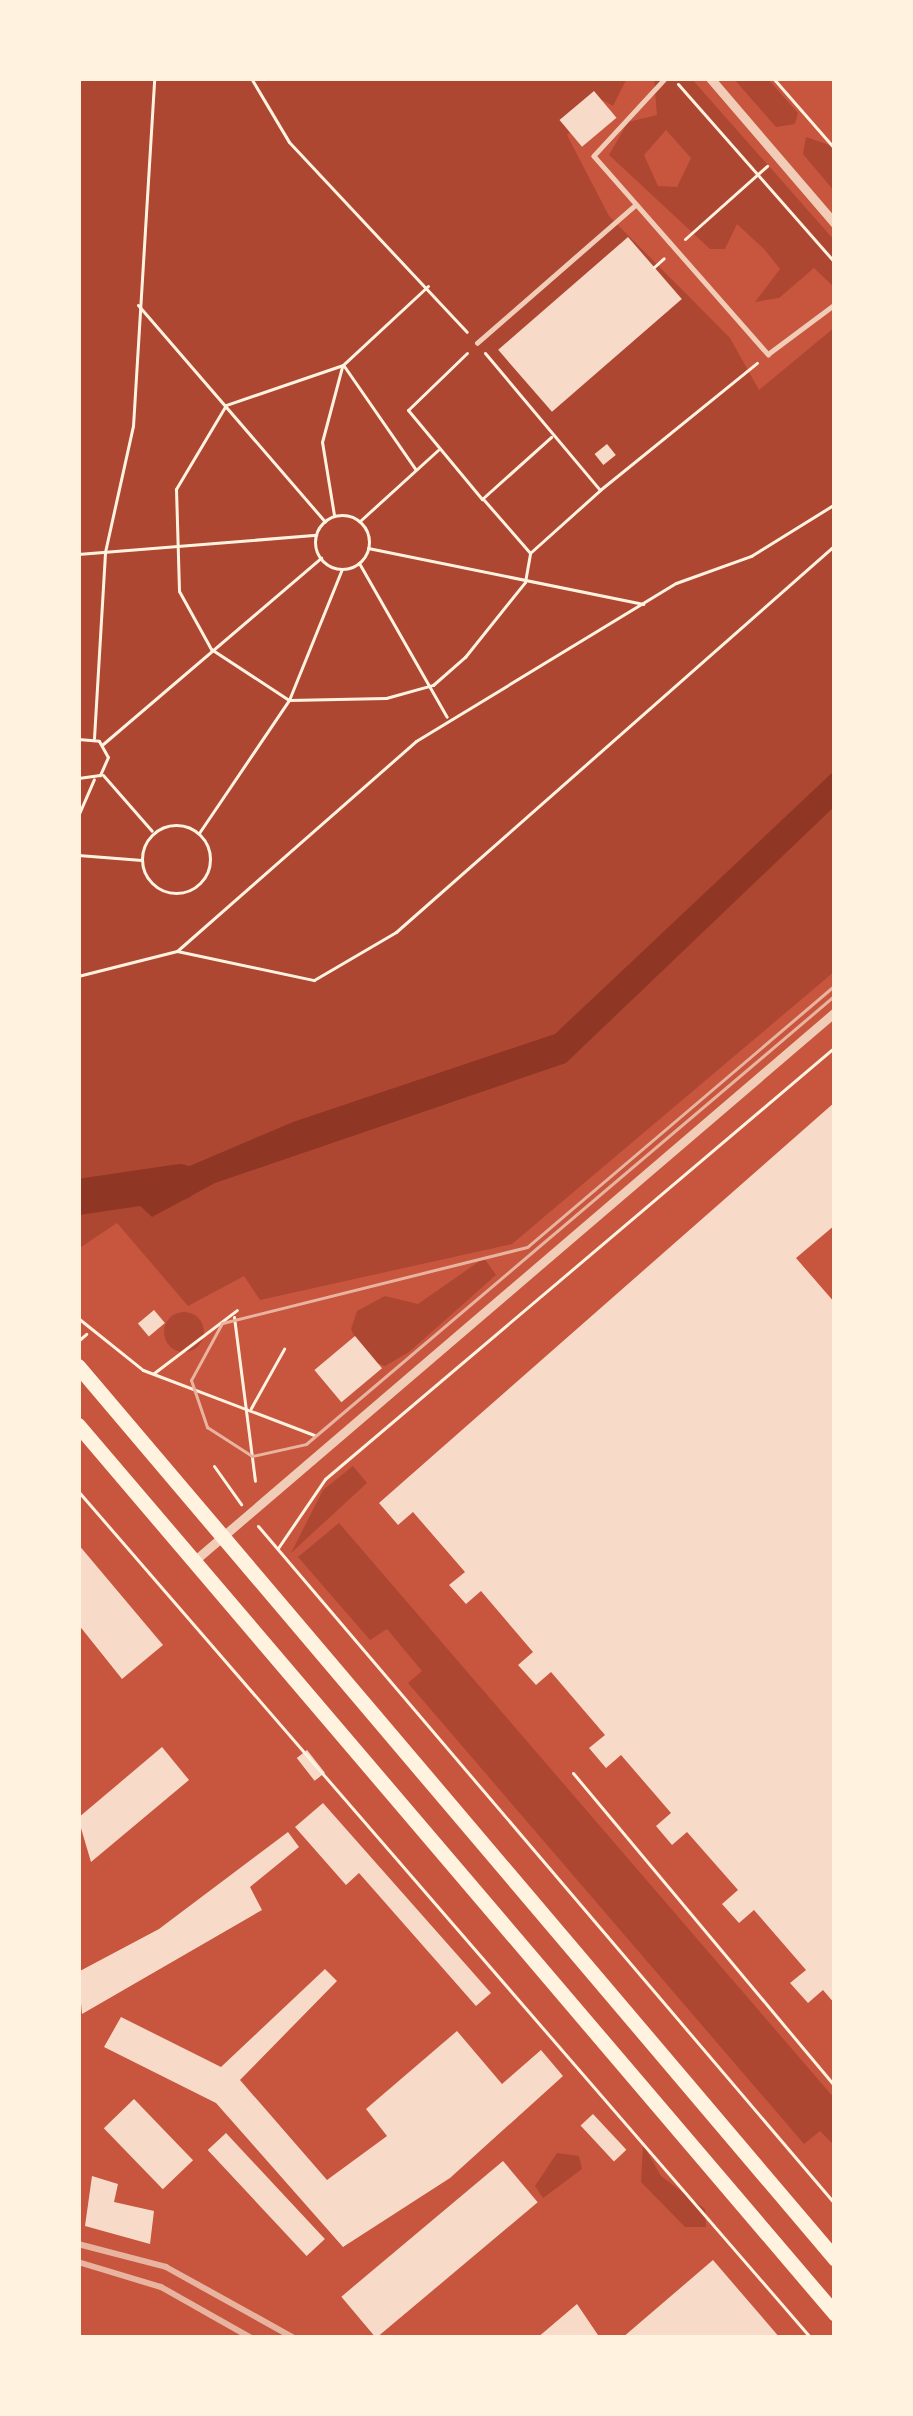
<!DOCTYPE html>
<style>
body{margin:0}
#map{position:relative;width:913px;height:2416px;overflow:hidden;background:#c8553d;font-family:Helvetica,sans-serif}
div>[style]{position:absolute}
.green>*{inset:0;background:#ae4732}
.round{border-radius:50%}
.water>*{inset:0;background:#8f3625}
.river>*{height:36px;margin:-18px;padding:0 18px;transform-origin:18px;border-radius:18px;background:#8f3625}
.building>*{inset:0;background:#f7dbc8;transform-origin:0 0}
.path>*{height:3px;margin:-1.5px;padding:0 1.5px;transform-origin:1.5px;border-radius:1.5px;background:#fff3e0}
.path>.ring{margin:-1.5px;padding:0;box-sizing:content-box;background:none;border:3px solid #fff3e0;border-radius:50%}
.service>*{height:4.5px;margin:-2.25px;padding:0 2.25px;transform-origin:2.25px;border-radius:2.25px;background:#f1ccb7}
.minor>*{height:9px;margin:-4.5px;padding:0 4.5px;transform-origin:4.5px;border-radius:4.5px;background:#f1ccb7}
.primary>*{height:15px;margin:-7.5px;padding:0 7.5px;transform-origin:7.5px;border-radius:7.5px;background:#fff3e0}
.tram>*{height:3px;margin:-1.5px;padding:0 1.5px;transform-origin:1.5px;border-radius:1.5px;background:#e9b49f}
.rail>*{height:6px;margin:-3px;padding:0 3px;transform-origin:3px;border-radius:3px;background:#e9b49f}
span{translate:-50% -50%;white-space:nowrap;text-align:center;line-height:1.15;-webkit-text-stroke:9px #fff3e0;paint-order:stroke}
.frame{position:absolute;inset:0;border:81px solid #fff3e0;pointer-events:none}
</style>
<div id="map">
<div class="green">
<div style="clip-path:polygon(78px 78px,627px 78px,613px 106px,603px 100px,567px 135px,609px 216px,730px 338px,759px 390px,835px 327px,835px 971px,512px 1244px,260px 1300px,244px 1276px,188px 1306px,117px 1223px,78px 1249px)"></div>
<div style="clip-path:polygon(evenodd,654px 78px,691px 78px,835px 241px,835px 288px,814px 268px,779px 298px,755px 302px,780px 269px,764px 249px,737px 224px,725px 249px,710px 249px,609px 155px,628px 122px,657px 115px,654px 78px,666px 130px,691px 158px,677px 187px,658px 186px,644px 155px,666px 130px)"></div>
<div style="clip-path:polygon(733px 78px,767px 78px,798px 113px,795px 124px,776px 127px)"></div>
<div style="clip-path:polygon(806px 137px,835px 147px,835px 192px,803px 154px)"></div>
<div style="clip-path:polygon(484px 1258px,496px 1275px,409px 1352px,385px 1366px,365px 1358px,351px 1329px,357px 1311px,385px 1296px,418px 1304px)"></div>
<div class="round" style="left:164px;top:1312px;width:40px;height:40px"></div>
<div style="clip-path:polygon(353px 1466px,367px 1483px,291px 1553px,323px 1490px)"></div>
<div style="clip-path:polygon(339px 1523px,835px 2099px,835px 2146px,820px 2131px,804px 2144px,408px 1683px,422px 1671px,387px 1629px,370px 1640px,298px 1557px)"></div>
<div style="clip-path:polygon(643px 2144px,661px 2176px,705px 2209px,706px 2227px,685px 2227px,641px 2182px)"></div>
<div style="clip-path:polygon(557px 2153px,579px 2156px,582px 2169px,543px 2198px,535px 2186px)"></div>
</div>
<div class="water">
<div style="clip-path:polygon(835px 770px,835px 806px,566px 1063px,215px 1183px,152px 1217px,135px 1201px,133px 1190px,293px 1122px,555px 1034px)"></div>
</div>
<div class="river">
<div style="left:78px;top:1197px;width:103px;rotate:-8.4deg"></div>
</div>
<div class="building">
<div style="left:594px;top:91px;width:35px;height:45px;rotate:50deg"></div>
<div style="left:628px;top:237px;width:82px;height:172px;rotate:49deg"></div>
<div style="left:607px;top:444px;width:14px;height:16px;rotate:51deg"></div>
<div style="clip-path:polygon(835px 1102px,835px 1225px,796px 1258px,835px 1303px,835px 2004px,823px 1990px,808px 2003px,790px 1983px,806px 1970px,754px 1910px,739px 1923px,722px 1904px,738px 1890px,687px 1832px,672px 1845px,656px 1826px,671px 1813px,621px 1755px,606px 1768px,589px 1748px,605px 1735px,551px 1672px,536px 1685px,518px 1665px,533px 1652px,481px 1591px,466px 1604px,449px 1585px,465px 1572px,413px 1512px,398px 1525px,379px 1503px)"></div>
<div style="left:154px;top:1310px;width:17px;height:21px;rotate:50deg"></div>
<div style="left:355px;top:1336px;width:42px;height:53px;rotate:50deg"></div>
<div style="clip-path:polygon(78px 1544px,163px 1645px,122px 1679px,78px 1624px)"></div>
<div style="clip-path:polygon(162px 1747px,189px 1780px,91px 1862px,78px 1818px)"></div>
<div style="left:307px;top:1750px;width:29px;height:13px;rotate:52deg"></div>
<div style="clip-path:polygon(323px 1803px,491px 1993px,476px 2006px,359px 1873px,346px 1885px,295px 1827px)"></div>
<div style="clip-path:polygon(288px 1832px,299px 1847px,250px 1887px,262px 1910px,82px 2014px,78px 1972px,159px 1929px)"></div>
<div style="clip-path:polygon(325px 1969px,337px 1981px,240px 2080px,327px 2180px,387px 2136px,366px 2109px,457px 2031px,502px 2084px,541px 2050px,563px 2076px,450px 2178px,343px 2247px,216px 2103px,104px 2047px,121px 2017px,221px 2067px)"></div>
<div style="left:134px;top:2099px;width:85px;height:42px;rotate:46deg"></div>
<div style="left:593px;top:2114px;width:49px;height:17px;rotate:47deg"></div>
<div style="left:226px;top:2133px;width:145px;height:25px;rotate:47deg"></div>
<div style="left:503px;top:2161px;width:54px;height:211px;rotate:50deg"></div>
<div style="clip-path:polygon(92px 2176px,118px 2184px,114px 2202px,154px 2211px,150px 2244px,85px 2226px)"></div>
<div style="clip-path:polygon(713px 2260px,780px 2338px,622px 2338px)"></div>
<div style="clip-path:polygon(577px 2304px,600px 2338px,537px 2338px)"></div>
</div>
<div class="path">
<div style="left:251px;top:78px;width:74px;rotate:59.3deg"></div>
<div style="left:289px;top:142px;width:260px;rotate:46.9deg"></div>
<div style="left:773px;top:78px;width:94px;rotate:48.9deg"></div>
<div style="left:678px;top:84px;width:238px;rotate:48.7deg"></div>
<div style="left:685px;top:239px;width:110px;rotate:-41.7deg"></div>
<div style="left:654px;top:267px;width:13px;rotate:-42deg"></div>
<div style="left:428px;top:286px;width:116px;rotate:137.1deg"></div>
<div style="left:343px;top:365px;width:124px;rotate:161.1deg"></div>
<div style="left:226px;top:405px;width:98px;rotate:120.8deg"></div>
<div style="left:176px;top:489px;width:102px;rotate:88.3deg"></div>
<div style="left:179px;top:591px;width:66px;rotate:61.1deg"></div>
<div style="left:211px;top:649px;width:93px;rotate:33.2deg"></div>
<div style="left:289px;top:700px;width:97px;rotate:-1.2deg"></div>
<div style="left:386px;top:698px;width:49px;rotate:-15.5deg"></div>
<div style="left:433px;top:685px;width:43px;rotate:-41.2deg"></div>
<div style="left:465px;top:657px;width:96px;rotate:-51.3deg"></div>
<div style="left:525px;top:582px;width:29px;rotate:-80deg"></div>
<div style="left:138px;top:305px;width:286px;rotate:49.2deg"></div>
<div style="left:467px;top:353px;width:82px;rotate:136deg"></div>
<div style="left:408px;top:410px;width:116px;rotate:50.3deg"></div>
<div style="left:482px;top:499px;width:93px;rotate:-41.9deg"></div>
<div style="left:485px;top:353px;width:179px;rotate:50deg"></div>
<div style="left:600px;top:490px;width:202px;rotate:-39deg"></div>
<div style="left:344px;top:366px;width:126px;rotate:55.3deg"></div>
<div style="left:484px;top:500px;width:70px;rotate:49deg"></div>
<div style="left:530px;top:553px;width:93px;rotate:-41.9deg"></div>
<div style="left:334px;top:515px;width:74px;rotate:-99.3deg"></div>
<div style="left:322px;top:442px;width:78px;rotate:-75.1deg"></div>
<div class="ring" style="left:315px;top:515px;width:51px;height:51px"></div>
<div style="left:361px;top:520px;width:104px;rotate:-42.3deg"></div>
<div style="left:368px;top:548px;width:281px;rotate:11.5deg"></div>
<div style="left:78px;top:554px;width:239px;rotate:-4.6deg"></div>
<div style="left:359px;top:563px;width:177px;rotate:60.3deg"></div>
<div style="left:94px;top:738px;width:186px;rotate:-86.6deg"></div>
<div style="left:105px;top:552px;width:129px;rotate:-77.5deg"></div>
<div style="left:133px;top:426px;width:349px;rotate:-86.5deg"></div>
<div style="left:78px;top:739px;width:21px;rotate:5deg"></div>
<div style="left:99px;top:741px;width:18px;rotate:61deg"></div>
<div style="left:108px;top:757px;width:20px;rotate:114deg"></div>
<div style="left:100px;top:775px;width:22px;rotate:172deg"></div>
<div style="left:103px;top:744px;width:287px;rotate:-40.5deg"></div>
<div style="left:103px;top:775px;width:74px;rotate:48.8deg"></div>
<div style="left:78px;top:816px;width:40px;rotate:-66.6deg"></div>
<div class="ring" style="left:142px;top:825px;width:65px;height:65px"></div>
<div style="left:199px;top:833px;width:161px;rotate:-55.9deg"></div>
<div style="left:289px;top:700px;width:141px;rotate:-68deg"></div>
<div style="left:78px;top:855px;width:64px;rotate:4.5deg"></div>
<div style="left:177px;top:951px;width:318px;rotate:-41.3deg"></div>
<div style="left:416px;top:741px;width:304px;rotate:-31.3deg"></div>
<div style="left:676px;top:583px;width:80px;rotate:-19.8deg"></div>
<div style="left:751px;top:556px;width:99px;rotate:-31.8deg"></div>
<div style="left:78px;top:976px;width:102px;rotate:-14.2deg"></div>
<div style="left:177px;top:951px;width:140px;rotate:12deg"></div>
<div style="left:314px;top:980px;width:95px;rotate:-30.3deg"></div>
<div style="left:396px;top:932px;width:585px;rotate:-41.4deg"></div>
<div style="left:234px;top:1317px;width:165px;rotate:82.7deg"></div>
<div style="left:78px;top:1318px;width:83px;rotate:38.7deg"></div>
<div style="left:143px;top:1370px;width:183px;rotate:20.8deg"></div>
<div style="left:78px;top:1341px;width:11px;rotate:-41deg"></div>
<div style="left:154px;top:1373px;width:104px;rotate:-37.2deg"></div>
<div style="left:251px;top:1408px;width:68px;rotate:-60.8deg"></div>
<div style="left:214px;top:1466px;width:47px;rotate:54.6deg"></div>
<div style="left:78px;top:1491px;width:1120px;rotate:49.13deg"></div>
<div style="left:258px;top:1526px;width:890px;rotate:49.6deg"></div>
<div style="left:278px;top:1548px;width:83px;rotate:-55.7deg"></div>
<div style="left:325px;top:1479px;width:668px;rotate:-40.27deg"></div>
<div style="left:573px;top:1773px;width:408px;rotate:50.1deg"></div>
</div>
<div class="service">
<div style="left:666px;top:78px;width:106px;rotate:132.7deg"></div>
<div style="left:594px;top:156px;width:264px;rotate:48.7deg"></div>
<div style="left:768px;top:354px;width:84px;rotate:-36.7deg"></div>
<div style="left:477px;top:343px;width:210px;rotate:-41.1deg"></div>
</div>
<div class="minor">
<div style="left:710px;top:78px;width:192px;rotate:49.4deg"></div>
<div style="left:194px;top:1561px;width:844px;rotate:-40.58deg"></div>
</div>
<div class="primary">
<div style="left:78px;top:1366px;width:1171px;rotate:49.71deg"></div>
<div style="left:78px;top:1425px;width:1168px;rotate:49.58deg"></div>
</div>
<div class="tram">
<div style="left:835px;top:985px;width:404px;rotate:139.6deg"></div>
<div style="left:527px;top:1247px;width:314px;rotate:166deg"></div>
<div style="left:222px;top:1323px;width:65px;rotate:118.5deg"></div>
<div style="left:191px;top:1380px;width:50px;rotate:71.2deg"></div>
<div style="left:207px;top:1427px;width:54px;rotate:32.8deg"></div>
<div style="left:252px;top:1456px;width:55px;rotate:-12.5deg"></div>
<div style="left:306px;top:1444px;width:694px;rotate:-40.32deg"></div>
</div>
<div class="rail">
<div style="left:78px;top:2244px;width:91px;rotate:14.6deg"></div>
<div style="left:166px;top:2267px;width:146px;rotate:29deg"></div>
<div style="left:78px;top:2262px;width:87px;rotate:16.8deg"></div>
<div style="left:161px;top:2287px;width:103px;rotate:29.5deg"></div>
</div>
<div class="frame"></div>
</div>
